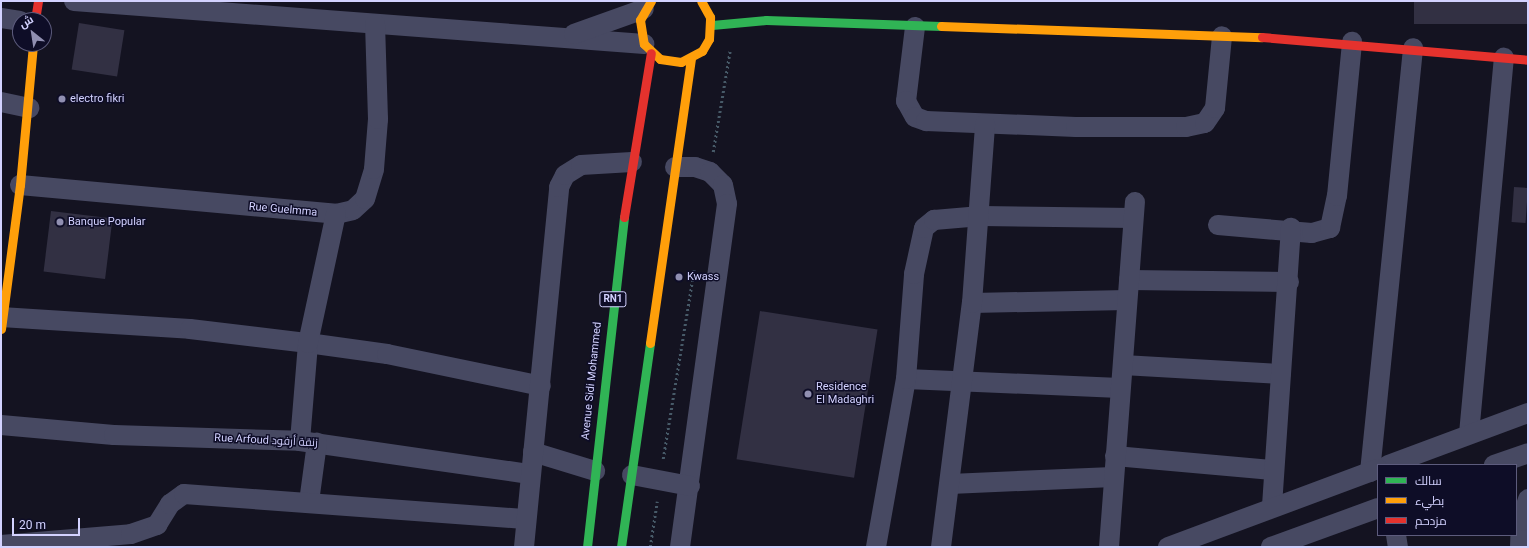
<!DOCTYPE html>
<meta charset="utf-8">
<style>
body{margin:0}
#map{position:relative;width:1529px;height:548px;overflow:hidden;background:#141321;font-family:Roboto,Cairo,sans-serif}
div>[style]{position:absolute}
.building>*{inset:0;background:#323043;transform-origin:0 0}
.path>*{height:2.5px;margin-top:-1.25px;transform-origin:0;background:repeating-linear-gradient(90deg,#475a68 0 2px,transparent 0 5px)}
.street>*{height:20px;margin:-10px;padding:0 10px;transform-origin:10px;border-radius:10px;background:#474962}
.fast>*{height:9px;margin:-4.5px;padding:0 4.5px;transform-origin:4.5px;border-radius:4.5px;background:#30b455}
.slow>*{height:9px;margin:-4.5px;padding:0 4.5px;transform-origin:4.5px;border-radius:4.5px;background:#ff9f0a}
.jam>*{height:9px;margin:-4.5px;padding:0 4.5px;transform-origin:4.5px;border-radius:4.5px;background:#e5322d}
.dots>*{width:11px;height:11px;translate:-50% -50%;box-sizing:border-box;border:2px solid #0e0d27;border-radius:50%}
span{translate:-50% -50%;white-space:nowrap;text-align:center;line-height:1.15;-webkit-text-stroke:3px #0e0d27;paint-order:stroke}
.shield-label span{padding:1px 3px;background:#0e0d27;border:1px solid;border-radius:3px;-webkit-text-stroke-width:0}
.shield-label{font-size:10px;color:#d3d2ff;font-weight:700}
.poi-label{font-size:11px;color:#d3d2ff}
.left{translate:0 -50%;text-align:left}
.street-label{font-size:11px;color:#d3d2ff}
.frame{position:absolute;inset:0;border:2px solid #d3d2ff;pointer-events:none}
.legend{position:absolute;left:1377px;top:464px;width:140px;height:72px;box-sizing:border-box;background:#0e0d27;border:1px solid #5d5c7d;margin:0;padding:5px 7px;list-style:none;font-size:12px;color:#d3d2ff}
.legend li{display:flex;align-items:center;gap:8px;height:20px}
.legend b{width:20px;border:1px solid #5d5c7d}
.north{position:absolute;left:12px;top:12px;width:40px;height:40px;box-sizing:border-box;background:#0e0d27;border:1px solid #5d5c7d;border-radius:50%;rotate:330deg;font-size:11px;font-weight:700;line-height:16px;text-align:center;color:#d3d2ff}
.north::after{content:'';display:block;margin:auto;width:14px;height:18px;background:#908fb1;clip-path:polygon(50% 0,100% 100%,50% 72%,0 100%)}
.scale{position:absolute;left:12px;top:518px;width:68px;height:18px;box-sizing:border-box;border:2px solid #d3d2ff;border-top:0;padding-left:5px;font-size:12px;line-height:14px;white-space:nowrap;color:#d3d2ff;-webkit-text-stroke:3px #0e0d27;paint-order:stroke}
</style>
<div id="map">
<div class="building">
<div style="left:1414px;top:1px;width:114px;height:23px"></div>
<div style="left:79px;top:23px;width:46px;height:47px;rotate:9deg"></div>
<div style="left:1514px;top:187px;width:14px;height:35px;rotate:4deg"></div>
<div style="left:51px;top:211px;width:62px;height:61px;rotate:7deg"></div>
<div style="left:760px;top:311px;width:119px;height:150px;rotate:9deg"></div>
</div>
<div class="path">
<div style="left:713px;top:152px;width:103px;rotate:-80.5deg"></div>
<div style="left:663px;top:459px;width:193px;rotate:-80.7deg"></div>
<div style="left:650px;top:547px;width:46px;rotate:-81.2deg"></div>
</div>
<div class="street">
<div style="left:74px;top:1px;width:572px;rotate:4.31deg"></div>
<div style="left:1px;top:18px;width:19px;rotate:9deg"></div>
<div style="left:915px;top:27px;width:75px;rotate:96.9deg"></div>
<div style="left:906px;top:101px;width:18px;rotate:61deg"></div>
<div style="left:915px;top:117px;width:12px;rotate:20deg"></div>
<div style="left:926px;top:121px;width:150px;rotate:2.3deg"></div>
<div style="left:1076px;top:127px;width:110px"></div>
<div style="left:1186px;top:127px;width:19px;rotate:-12deg"></div>
<div style="left:1205px;top:123px;width:18px;rotate:-56deg"></div>
<div style="left:1215px;top:108px;width:72px;rotate:-84.4deg"></div>
<div style="left:574px;top:34px;width:74px;rotate:-19.7deg"></div>
<div style="left:1px;top:102px;width:29px;rotate:12deg"></div>
<div style="left:675px;top:167px;width:20px"></div>
<div style="left:695px;top:167px;width:16px;rotate:18deg"></div>
<div style="left:710px;top:172px;width:18px;rotate:45deg"></div>
<div style="left:723px;top:185px;width:19px;rotate:78deg"></div>
<div style="left:727px;top:204px;width:346px;rotate:97.8deg"></div>
<div style="left:20px;top:185px;width:317px;rotate:5.2deg"></div>
<div style="left:336px;top:214px;width:17px;rotate:-13deg"></div>
<div style="left:353px;top:210px;width:16px;rotate:-43deg"></div>
<div style="left:365px;top:199px;width:31px;rotate:-73deg"></div>
<div style="left:374px;top:169px;width:50px;rotate:-85.4deg"></div>
<div style="left:378px;top:119px;width:95px;rotate:-91.8deg"></div>
<div style="left:1218px;top:225px;width:94px;rotate:4.9deg"></div>
<div style="left:1312px;top:233px;width:19px;rotate:-16deg"></div>
<div style="left:1330px;top:228px;width:33px;rotate:-78deg"></div>
<div style="left:1337px;top:196px;width:155px;rotate:-84.4deg"></div>
<div style="left:1129px;top:280px;width:160px;rotate:0.7deg"></div>
<div style="left:972px;top:303px;width:155px;rotate:-1.1deg"></div>
<div style="left:1px;top:317px;width:189px;rotate:3.6deg"></div>
<div style="left:190px;top:329px;width:119px;rotate:6.8deg"></div>
<div style="left:308px;top:343px;width:80px;rotate:7.9deg"></div>
<div style="left:387px;top:354px;width:157px;rotate:11.7deg"></div>
<div style="left:1123px;top:365px;width:158px;rotate:3.3deg"></div>
<div style="left:906px;top:379px;width:214px;rotate:2.4deg"></div>
<div style="left:1px;top:425px;width:113px;rotate:5.1deg"></div>
<div style="left:114px;top:435px;width:186px;rotate:1.8deg"></div>
<div style="left:300px;top:441px;width:232px;rotate:8.2deg"></div>
<div style="left:1469px;top:434px;width:378px;rotate:-84.7deg"></div>
<div style="left:300px;top:441px;width:98px;rotate:-85.3deg"></div>
<div style="left:308px;top:343px;width:132px;rotate:-77.8deg"></div>
<div style="left:533px;top:452px;width:65px;rotate:17deg"></div>
<div style="left:1115px;top:456px;width:158px;rotate:5.1deg"></div>
<div style="left:1388px;top:465px;width:149px;rotate:-20.4deg"></div>
<div style="left:1494px;top:465px;width:36px;rotate:-19deg"></div>
<div style="left:1370px;top:472px;width:426px;rotate:-84.2deg"></div>
<div style="left:632px;top:475px;width:59px;rotate:10.7deg"></div>
<div style="left:950px;top:484px;width:163px;rotate:-2.5deg"></div>
<div style="left:309px;top:502px;width:60px;rotate:-82.3deg"></div>
<div style="left:1272px;top:506px;width:279px;rotate:-86.1deg"></div>
<div style="left:1396px;top:535px;width:12px;rotate:81deg"></div>
<div style="left:1px;top:545px;width:130px;rotate:-4.8deg"></div>
<div style="left:131px;top:534px;width:28px;rotate:-19deg"></div>
<div style="left:157px;top:525px;width:25px;rotate:-58deg"></div>
<div style="left:170px;top:504px;width:17px;rotate:-36deg"></div>
<div style="left:184px;top:494px;width:341px;rotate:4.2deg"></div>
<div style="left:524px;top:547px;width:362px;rotate:-84.4deg"></div>
<div style="left:559px;top:187px;width:13px;rotate:-63deg"></div>
<div style="left:565px;top:175px;width:19px;rotate:-32deg"></div>
<div style="left:581px;top:165px;width:51px;rotate:-3.4deg"></div>
<div style="left:876px;top:547px;width:171px;rotate:-79.9deg"></div>
<div style="left:906px;top:379px;width:105px;rotate:-85.6deg"></div>
<div style="left:914px;top:274px;width:47px;rotate:-77.7deg"></div>
<div style="left:924px;top:228px;width:13px;rotate:-39deg"></div>
<div style="left:934px;top:220px;width:47px;rotate:-4.9deg"></div>
<div style="left:981px;top:216px;width:152px;rotate:0.8deg"></div>
<div style="left:941px;top:547px;width:246px;rotate:-82.8deg"></div>
<div style="left:972px;top:303px;width:179px;rotate:-85.8deg"></div>
<div style="left:1109px;top:547px;width:346px;rotate:-85.7deg"></div>
<div style="left:1168px;top:547px;width:224px;rotate:-20.4deg"></div>
<div style="left:1271px;top:547px;width:114px;rotate:-20deg"></div>
<div style="left:1520px;top:547px;width:26px;rotate:-88deg"></div>
<div style="left:1521px;top:521px;width:23px;rotate:-72deg"></div>
</div>
<div class="fast">
<div style="left:712px;top:25px;width:54px;rotate:-5.3deg"></div>
<div style="left:766px;top:20px;width:175px;rotate:2deg"></div>
<div style="left:587px;top:547px;width:332px;rotate:-83.6deg"></div>
<div style="left:621px;top:547px;width:206px;rotate:-81.9deg"></div>
</div>
<div class="slow">
<div style="left:651px;top:1px;width:22px;rotate:120deg"></div>
<div style="left:640px;top:20px;width:24px;rotate:81deg"></div>
<div style="left:644px;top:44px;width:22px;rotate:43deg"></div>
<div style="left:660px;top:59px;width:21px;rotate:8deg"></div>
<div style="left:681px;top:62px;width:24px;rotate:-28deg"></div>
<div style="left:702px;top:51px;width:14px;rotate:-60deg"></div>
<div style="left:709px;top:39px;width:22px;rotate:-87deg"></div>
<div style="left:710px;top:17px;width:18px;rotate:-119deg"></div>
<div style="left:941px;top:26px;width:321px;rotate:2deg"></div>
<div style="left:1px;top:329px;width:145px;rotate:-82.5deg"></div>
<div style="left:20px;top:185px;width:142px;rotate:-84.7deg"></div>
<div style="left:650px;top:343px;width:287px;rotate:-81.8deg"></div>
</div>
<div class="jam">
<div style="left:35px;top:20px;width:19px;rotate:-81deg"></div>
<div style="left:1262px;top:37px;width:267px;rotate:4.9deg"></div>
<div style="left:624px;top:217px;width:166px;rotate:-80.7deg"></div>
</div>
<div class="dots">
<div style="left:62px;top:99px;background:#908fb1"></div>
<div style="left:60px;top:222px;background:#908fb1"></div>
<div style="left:679px;top:277px;background:#908fb1"></div>
<div style="left:808px;top:394px;background:#908fb1"></div>
</div>
<div class="shield-label">
<span style="left:613px;top:299px">RN1</span>
</div>
<div class="poi-label">
<span class="left" style="left:70px;top:99px">electro fikri</span>
<span class="left" style="left:68px;top:222px">Banque Popular</span>
<span class="left" style="left:687px;top:277px">Kwass</span>
<span class="left" style="left:816px;top:394px">Residence<br>El Madaghri</span>
</div>
<div class="street-label">
<span style="left:283px;top:210px;rotate:5deg">Rue Guelmma</span>
<span style="left:592px;top:381px;rotate:-84deg">Avenue Sidi Mohammed</span>
<span style="left:266px;top:441px;rotate:3deg">Rue Arfoud زنقة أرفود</span>
</div>
<div class="frame"></div>
<ul class="legend">
<li><b style="height:5px;background:#30b455"></b>سالك</li>
<li><b style="height:5px;background:#ff9f0a"></b>بطيء</li>
<li><b style="height:5px;background:#e5322d"></b>مزدحم</li>
</ul>
<div class="north">ش</div>
<div class="scale">20 m</div>
</div>
